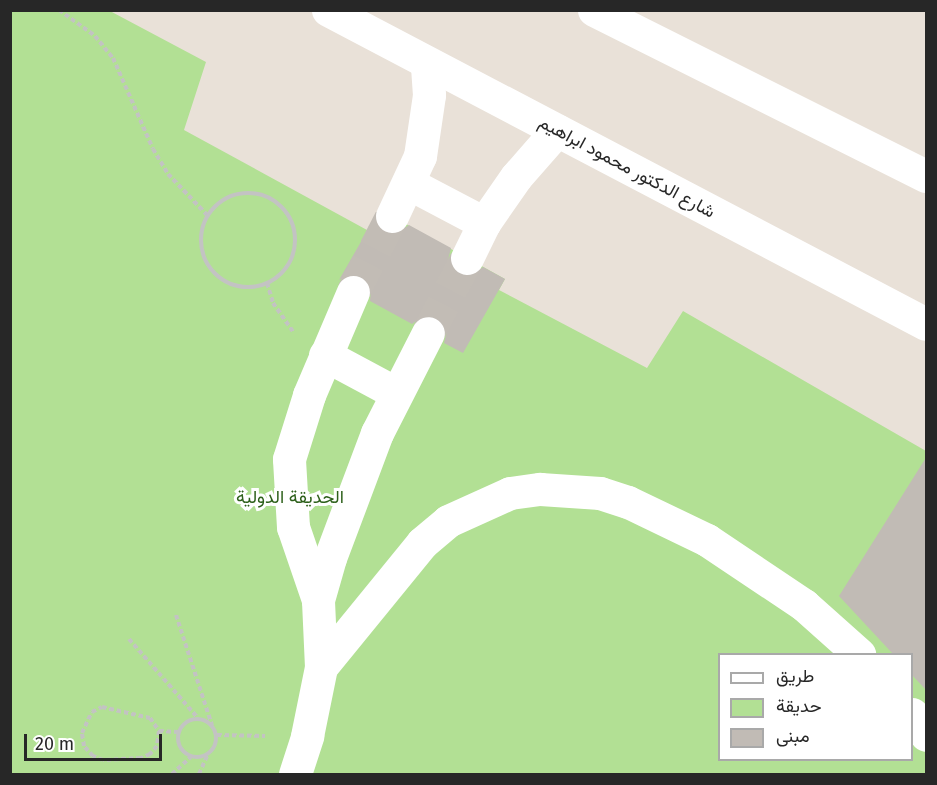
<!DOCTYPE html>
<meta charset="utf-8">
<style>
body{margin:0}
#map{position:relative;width:937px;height:785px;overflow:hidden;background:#e9e1d8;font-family:"Fira Sans",Vazirmatn,sans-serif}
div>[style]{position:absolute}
.green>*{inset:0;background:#b2e094}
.building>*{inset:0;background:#c1bbb5}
.minor-tunnel>*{height:33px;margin-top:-16.5px;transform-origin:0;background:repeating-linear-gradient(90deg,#c2bcb5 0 33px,transparent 0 49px)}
.path>*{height:4px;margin-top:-2px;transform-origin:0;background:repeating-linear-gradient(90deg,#c3c3c3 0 4.5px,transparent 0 7.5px)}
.path>.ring{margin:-2px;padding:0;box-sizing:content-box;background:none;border:4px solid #c3c3c3;border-radius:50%}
.minor>*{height:33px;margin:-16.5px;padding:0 16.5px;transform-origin:16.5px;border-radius:16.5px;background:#fff}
span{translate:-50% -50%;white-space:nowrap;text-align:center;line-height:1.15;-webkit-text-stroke:6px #fff;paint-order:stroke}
.street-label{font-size:18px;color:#272727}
.park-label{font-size:18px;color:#2d601a}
.frame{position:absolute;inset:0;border:12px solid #272727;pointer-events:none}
.legend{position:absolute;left:718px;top:653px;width:195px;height:108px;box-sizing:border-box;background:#fff;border:2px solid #a9a9a9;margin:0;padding:8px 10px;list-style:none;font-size:18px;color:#272727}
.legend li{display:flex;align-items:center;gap:12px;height:30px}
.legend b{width:30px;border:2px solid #a9a9a9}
.scale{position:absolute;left:24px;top:734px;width:138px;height:27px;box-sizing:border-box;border:3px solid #272727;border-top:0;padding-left:8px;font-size:18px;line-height:21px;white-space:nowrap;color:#272727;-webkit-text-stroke:4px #fff;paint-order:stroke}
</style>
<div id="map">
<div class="green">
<div style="clip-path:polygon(evenodd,10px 11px,110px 11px,206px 62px,184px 130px,367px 230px,379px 209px,505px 279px,499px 290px,647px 368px,683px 311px,926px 451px,926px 774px,11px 774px,10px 11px,720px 654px,912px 654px,912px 760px,720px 760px,720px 654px)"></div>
</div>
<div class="building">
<div style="clip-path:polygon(374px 219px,385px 233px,394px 235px,409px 225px,451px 248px,448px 260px,459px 275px,469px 277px,483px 267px,505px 279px,463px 353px,444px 343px,447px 331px,437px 317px,426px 314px,412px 324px,370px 301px,371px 289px,361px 275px,350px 274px,339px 280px)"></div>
<div style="clip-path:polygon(927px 456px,927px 691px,912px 675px,912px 654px,893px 654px,839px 596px)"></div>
</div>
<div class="minor-tunnel">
<div style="left:353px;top:292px;width:85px;rotate:-62.8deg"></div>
<div style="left:428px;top:333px;width:85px;rotate:-62.5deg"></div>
</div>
<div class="path">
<div style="left:59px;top:10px;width:44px;rotate:35.8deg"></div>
<div style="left:95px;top:36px;width:28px;rotate:51deg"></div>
<div style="left:113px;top:58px;width:99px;rotate:66.3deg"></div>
<div style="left:153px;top:149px;width:29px;rotate:59deg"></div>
<div style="left:168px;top:174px;width:58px;rotate:46.4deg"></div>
<div class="ring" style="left:201px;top:193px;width:90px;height:90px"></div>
<div style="left:267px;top:283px;width:21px;rotate:73deg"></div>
<div style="left:273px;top:303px;width:35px;rotate:55deg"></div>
<div style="left:176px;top:615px;width:116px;rotate:71.9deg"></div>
<div style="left:129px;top:639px;width:105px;rotate:48.9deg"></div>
<div style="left:102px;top:707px;width:49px;rotate:12.9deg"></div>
<div style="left:150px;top:718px;width:16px;rotate:55deg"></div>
<div style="left:159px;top:731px;width:15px;rotate:98deg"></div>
<div style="left:157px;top:746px;width:11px;rotate:131deg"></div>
<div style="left:150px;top:754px;width:10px;rotate:156deg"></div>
<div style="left:141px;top:758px;width:38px;rotate:177deg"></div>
<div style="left:103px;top:760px;width:11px;rotate:-158deg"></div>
<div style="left:93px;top:756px;width:13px;rotate:-132deg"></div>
<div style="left:84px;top:746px;width:13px;rotate:-99deg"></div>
<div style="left:82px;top:733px;width:23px;rotate:-65deg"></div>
<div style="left:92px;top:712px;width:11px;rotate:-27deg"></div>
<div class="ring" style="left:178px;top:719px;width:34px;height:34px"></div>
<div style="left:159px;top:731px;width:19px;rotate:3deg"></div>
<div style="left:217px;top:735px;width:48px;rotate:1.2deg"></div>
<div style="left:172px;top:774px;width:25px;rotate:-42deg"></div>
<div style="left:199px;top:774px;width:20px;rotate:-66deg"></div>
</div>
<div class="minor">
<div style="left:328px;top:10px;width:675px;rotate:27.7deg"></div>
<div style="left:594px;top:10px;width:371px;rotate:26.6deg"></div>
<div style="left:410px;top:184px;width:84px;rotate:27.8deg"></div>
<div style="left:392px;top:216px;width:66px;rotate:-65deg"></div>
<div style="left:420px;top:156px;width:62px;rotate:-81.6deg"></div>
<div style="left:429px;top:95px;width:31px;rotate:-94deg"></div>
<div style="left:467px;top:258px;width:39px;rotate:-64deg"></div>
<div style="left:484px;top:223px;width:56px;rotate:-55.2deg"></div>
<div style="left:516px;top:177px;width:62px;rotate:-48.9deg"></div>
<div style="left:325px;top:355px;width:81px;rotate:28.2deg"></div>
<div style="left:318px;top:600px;width:77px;rotate:-108.9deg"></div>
<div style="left:293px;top:527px;width:68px;rotate:-93.4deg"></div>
<div style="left:289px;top:459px;width:67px;rotate:-72.6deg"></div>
<div style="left:309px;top:395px;width:112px;rotate:-66.9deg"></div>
<div style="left:321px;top:667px;width:160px;rotate:-50.8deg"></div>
<div style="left:422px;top:543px;width:34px;rotate:-40deg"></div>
<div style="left:448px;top:521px;width:68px;rotate:-24.3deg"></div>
<div style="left:510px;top:493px;width:30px;rotate:-8deg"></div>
<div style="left:540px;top:489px;width:60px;rotate:3.8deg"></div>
<div style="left:600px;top:493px;width:29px;rotate:18deg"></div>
<div style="left:628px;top:502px;width:88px;rotate:25.7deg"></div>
<div style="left:707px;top:540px;width:117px;rotate:33.8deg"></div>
<div style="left:804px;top:605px;width:74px;rotate:41.7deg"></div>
<div style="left:912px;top:714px;width:25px;rotate:56deg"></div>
<div style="left:295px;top:774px;width:40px;rotate:-72deg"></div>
<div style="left:307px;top:736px;width:70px;rotate:-78.5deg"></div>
<div style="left:321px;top:667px;width:67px;rotate:-92.6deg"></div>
<div style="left:318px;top:600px;width:44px;rotate:-74.1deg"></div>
<div style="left:330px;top:558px;width:134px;rotate:-69.4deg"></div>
<div style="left:377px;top:433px;width:112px;rotate:-63deg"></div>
</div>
<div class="street-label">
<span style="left:627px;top:167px;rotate:28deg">شارع الدكتور محمود ابراهيم</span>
</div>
<div class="park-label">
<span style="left:290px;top:497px">الحديقة الدولية</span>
</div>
<div class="frame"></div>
<ul class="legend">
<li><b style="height:8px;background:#fff"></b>طريق</li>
<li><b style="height:16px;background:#b2e094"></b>حديقة</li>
<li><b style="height:16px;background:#c1bbb5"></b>مبنى</li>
</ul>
<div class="scale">20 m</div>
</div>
